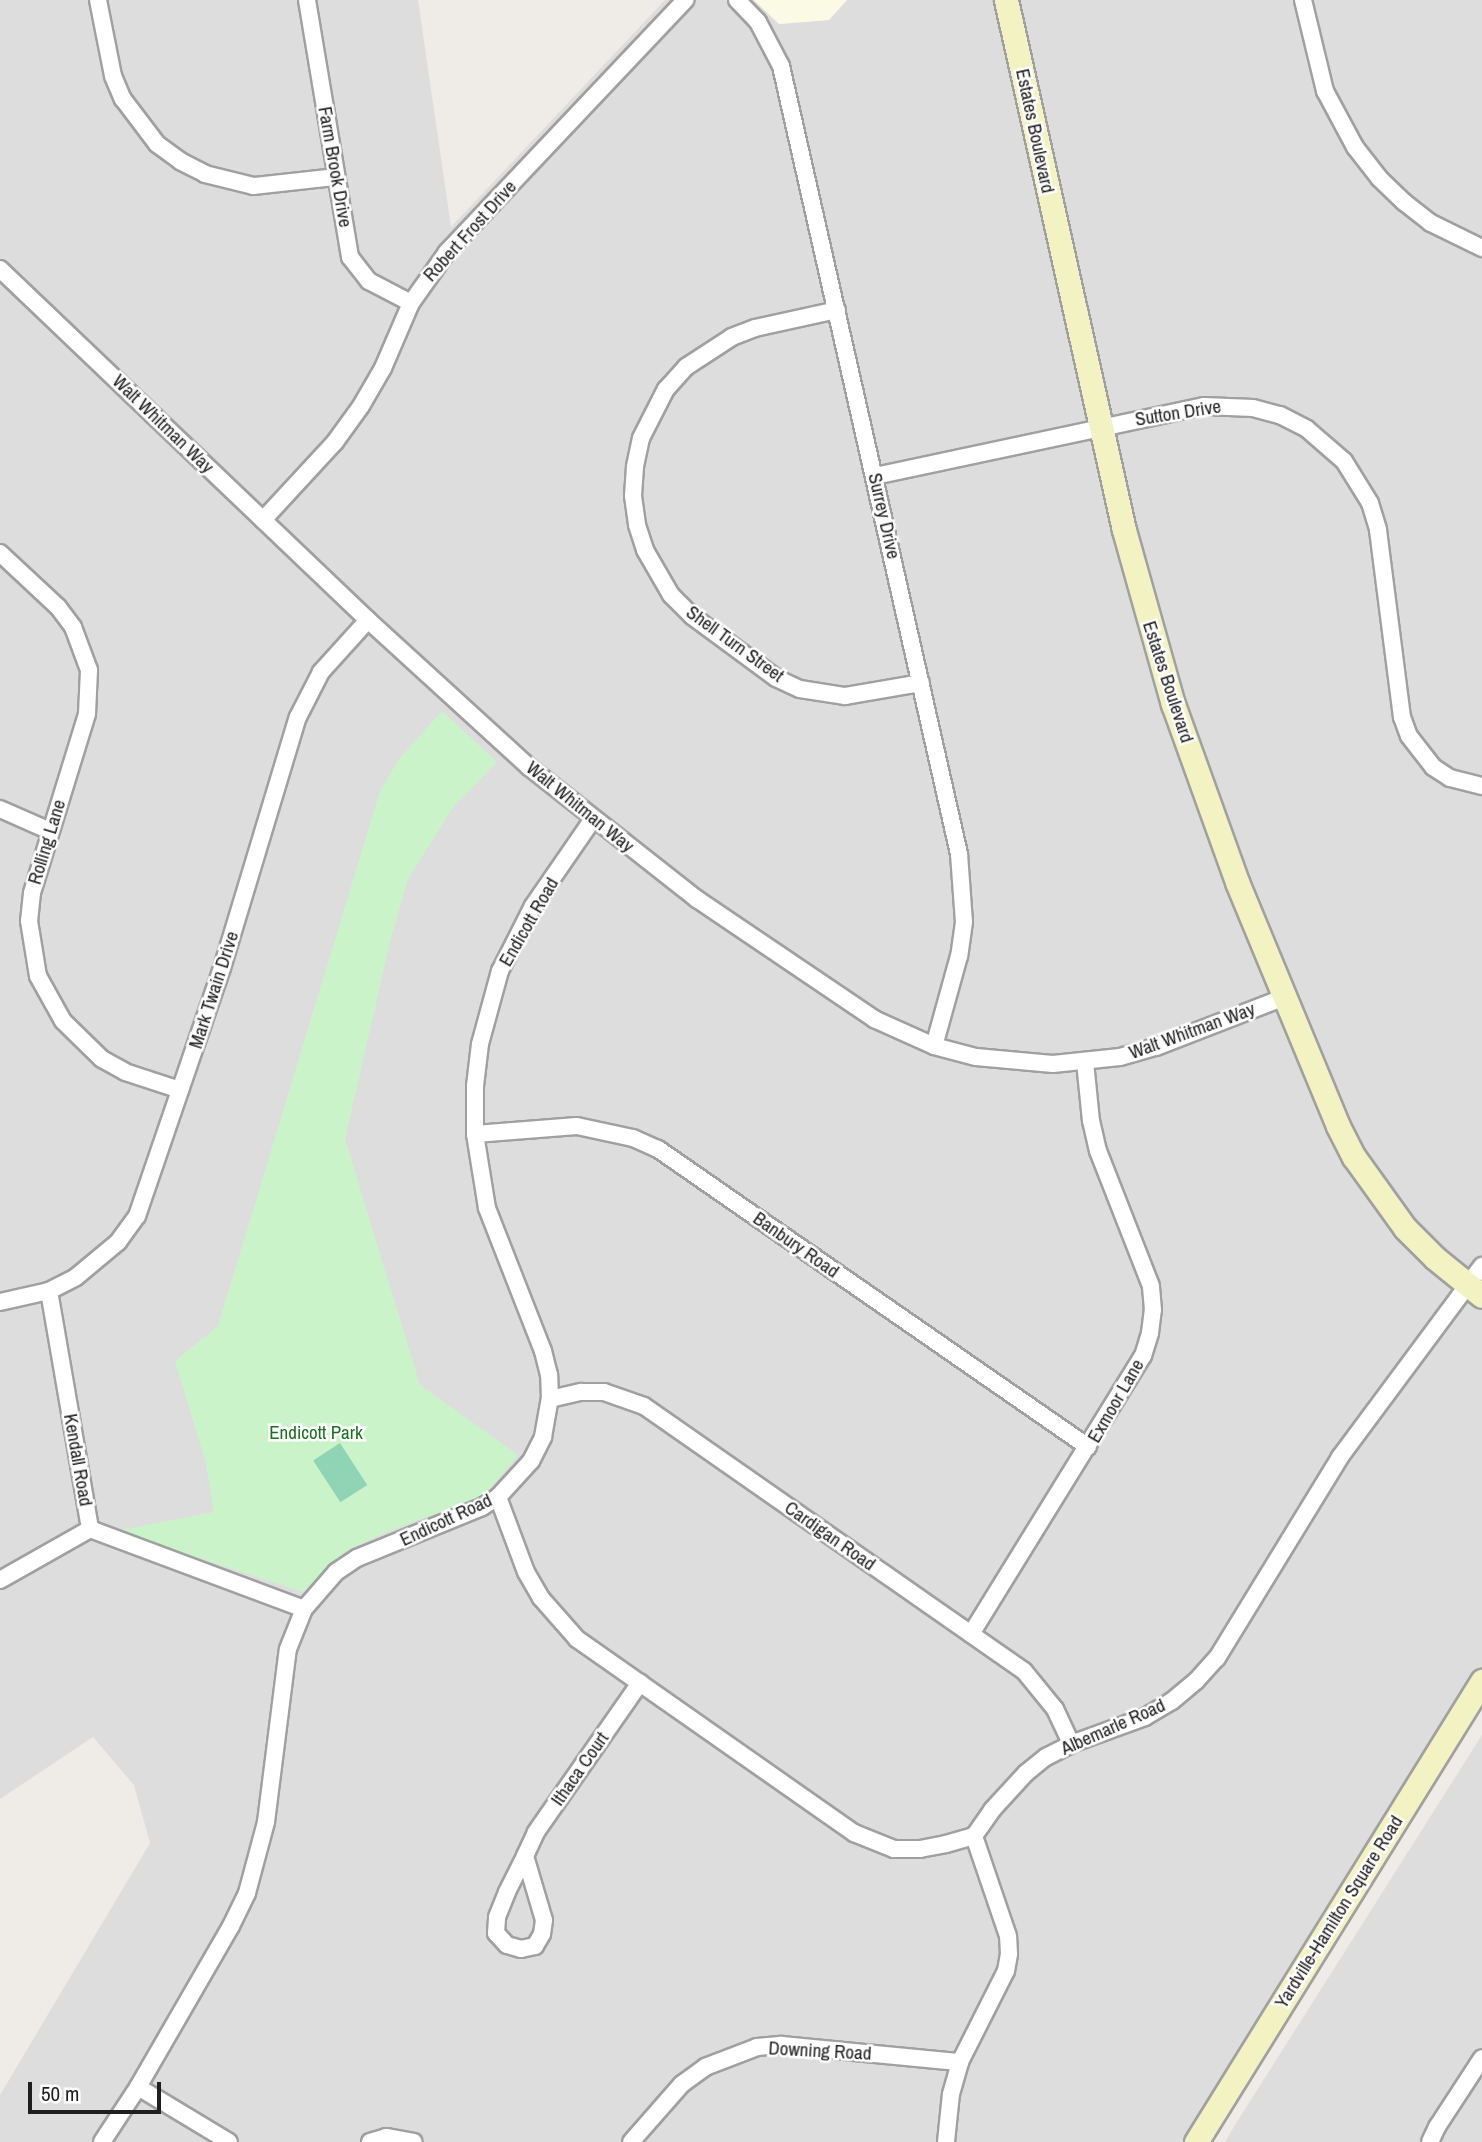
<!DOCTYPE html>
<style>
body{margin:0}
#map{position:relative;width:1482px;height:2142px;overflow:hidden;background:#efece7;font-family:"Archivo Narrow",sans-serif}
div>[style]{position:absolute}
.residential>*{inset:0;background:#ddd}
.education>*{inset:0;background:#fbfae4}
.park>*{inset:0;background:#caf3ca}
.pitch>*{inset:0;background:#8fd4b5;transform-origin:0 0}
.roads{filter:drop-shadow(2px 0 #a0a0a0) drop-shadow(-2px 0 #a0a0a0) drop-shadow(0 2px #a0a0a0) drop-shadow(0 -2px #a0a0a0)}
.street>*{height:16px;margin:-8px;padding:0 8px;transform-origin:8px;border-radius:8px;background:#fff}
.secondary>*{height:23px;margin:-11.5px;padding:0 11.5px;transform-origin:11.5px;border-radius:11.5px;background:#f2f2c2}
span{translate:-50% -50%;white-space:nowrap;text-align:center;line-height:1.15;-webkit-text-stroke:5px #fff;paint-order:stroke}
.street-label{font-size:19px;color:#1f1f1f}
.park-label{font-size:19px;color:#19721b}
.scale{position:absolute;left:28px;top:2082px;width:133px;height:32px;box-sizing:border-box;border:4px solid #1f1f1f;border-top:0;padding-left:9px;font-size:21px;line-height:24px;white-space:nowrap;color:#1f1f1f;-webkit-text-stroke:5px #fff;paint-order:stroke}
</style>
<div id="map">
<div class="residential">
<div style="clip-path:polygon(0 0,418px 0,451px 227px,665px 0,754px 0,779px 24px,828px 20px,847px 0,1482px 0,1482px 1681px,1196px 2142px,0 2142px,0 2095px,150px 1843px,134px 1785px,93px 1737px,0 1799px)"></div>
<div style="clip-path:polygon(1482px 1735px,1482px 2142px,1225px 2142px,1235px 2125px)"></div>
</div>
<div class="education">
<div style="clip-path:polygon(754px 0,847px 0,829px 20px,779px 24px)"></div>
</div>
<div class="park">
<div style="clip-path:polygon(442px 711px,497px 762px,454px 806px,408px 879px,391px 938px,345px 1139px,420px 1385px,518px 1455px,488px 1492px,463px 1504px,389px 1531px,346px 1551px,303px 1592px,116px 1531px,214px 1512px,206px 1463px,175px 1361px,218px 1326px,380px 791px,399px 759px)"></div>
</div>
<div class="pitch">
<div style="left:340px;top:1443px;width:50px;height:32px;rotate:57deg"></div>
</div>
<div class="roads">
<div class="street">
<div style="left:98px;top:0;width:77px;rotate:78.8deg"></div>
<div style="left:113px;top:76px;width:25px;rotate:67deg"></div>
<div style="left:123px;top:99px;width:56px;rotate:52.9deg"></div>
<div style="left:157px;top:144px;width:29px;rotate:36deg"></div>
<div style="left:180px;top:161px;width:28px;rotate:27deg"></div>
<div style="left:205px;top:174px;width:50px;rotate:13.8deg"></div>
<div style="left:254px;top:186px;width:82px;rotate:-6.3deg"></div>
<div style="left:307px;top:0;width:261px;rotate:80.5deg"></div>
<div style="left:350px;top:257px;width:31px;rotate:52deg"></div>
<div style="left:369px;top:281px;width:47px;rotate:27.6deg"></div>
<div style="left:737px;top:0;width:30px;rotate:46deg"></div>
<div style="left:758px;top:22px;width:50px;rotate:62.4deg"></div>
<div style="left:781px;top:66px;width:808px;rotate:77.27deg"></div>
<div style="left:959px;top:854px;width:68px;rotate:85.8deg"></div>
<div style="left:964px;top:922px;width:34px;rotate:98deg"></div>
<div style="left:959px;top:956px;width:93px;rotate:105.5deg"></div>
<div style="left:1303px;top:0;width:94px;rotate:76.4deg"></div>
<div style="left:1325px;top:91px;width:64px;rotate:61.8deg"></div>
<div style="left:1355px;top:147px;width:39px;rotate:52deg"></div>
<div style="left:1379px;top:178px;width:35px;rotate:44deg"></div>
<div style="left:1404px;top:202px;width:34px;rotate:38deg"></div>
<div style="left:1431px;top:223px;width:57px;rotate:26.1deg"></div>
<div style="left:0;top:269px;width:509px;rotate:43.65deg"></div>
<div style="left:368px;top:620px;width:218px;rotate:42.4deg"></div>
<div style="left:529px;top:767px;width:214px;rotate:38.2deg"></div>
<div style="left:697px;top:899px;width:214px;rotate:34.1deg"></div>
<div style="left:874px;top:1019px;width:66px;rotate:24.2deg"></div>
<div style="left:934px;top:1046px;width:43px;rotate:14.7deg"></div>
<div style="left:976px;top:1057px;width:77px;rotate:5.2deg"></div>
<div style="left:1053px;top:1064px;width:67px;rotate:-6deg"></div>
<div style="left:1120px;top:1057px;width:37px;rotate:-16deg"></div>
<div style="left:1156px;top:1047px;width:138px;rotate:-21.2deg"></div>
<div style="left:837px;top:310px;width:84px;rotate:167.6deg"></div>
<div style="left:755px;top:328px;width:25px;rotate:159deg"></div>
<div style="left:732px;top:337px;width:55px;rotate:146.9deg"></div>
<div style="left:686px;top:367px;width:30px;rotate:132deg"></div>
<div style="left:666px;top:389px;width:55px;rotate:117deg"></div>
<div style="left:641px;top:438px;width:30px;rotate:102deg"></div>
<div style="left:635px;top:467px;width:29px;rotate:94deg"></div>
<div style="left:633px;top:496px;width:29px;rotate:82deg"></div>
<div style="left:637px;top:525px;width:26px;rotate:72deg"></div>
<div style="left:645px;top:550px;width:52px;rotate:60deg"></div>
<div style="left:671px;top:595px;width:30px;rotate:45deg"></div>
<div style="left:692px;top:616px;width:104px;rotate:36.4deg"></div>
<div style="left:776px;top:678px;width:26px;rotate:25deg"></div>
<div style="left:800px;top:689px;width:46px;rotate:8.8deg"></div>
<div style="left:845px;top:696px;width:77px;rotate:-9.7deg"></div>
<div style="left:875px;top:476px;width:336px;rotate:-12deg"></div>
<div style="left:1204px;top:406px;width:49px;rotate:2.3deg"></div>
<div style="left:1253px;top:408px;width:28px;rotate:15deg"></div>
<div style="left:1280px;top:415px;width:30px;rotate:27deg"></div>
<div style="left:1307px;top:429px;width:49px;rotate:40.9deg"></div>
<div style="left:1344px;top:461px;width:49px;rotate:58.2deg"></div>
<div style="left:1370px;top:503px;width:28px;rotate:73deg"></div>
<div style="left:1378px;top:530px;width:189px;rotate:82.7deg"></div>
<div style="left:1402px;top:717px;width:20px;rotate:70deg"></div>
<div style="left:1409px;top:736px;width:39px;rotate:52deg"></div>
<div style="left:1433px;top:767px;width:20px;rotate:33deg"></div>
<div style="left:1450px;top:778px;width:33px;rotate:14deg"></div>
<div style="left:263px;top:520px;width:106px;rotate:-47.3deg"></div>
<div style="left:335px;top:442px;width:44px;rotate:-54.2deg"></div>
<div style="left:361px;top:406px;width:44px;rotate:-59.9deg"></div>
<div style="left:383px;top:368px;width:71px;rotate:-66.7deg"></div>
<div style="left:411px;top:303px;width:62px;rotate:-54.8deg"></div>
<div style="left:447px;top:252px;width:347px;rotate:-46.6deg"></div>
<div style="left:0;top:553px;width:79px;rotate:43deg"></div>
<div style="left:58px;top:607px;width:25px;rotate:53deg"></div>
<div style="left:73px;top:627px;width:46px;rotate:69.6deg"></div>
<div style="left:89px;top:670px;width:44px;rotate:92.6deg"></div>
<div style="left:87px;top:714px;width:187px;rotate:107.1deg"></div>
<div style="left:32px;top:893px;width:28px;rotate:96deg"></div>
<div style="left:29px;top:921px;width:56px;rotate:80.7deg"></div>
<div style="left:38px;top:976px;width:51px;rotate:60.9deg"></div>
<div style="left:63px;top:1021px;width:54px;rotate:44.3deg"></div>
<div style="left:102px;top:1059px;width:26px;rotate:29deg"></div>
<div style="left:125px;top:1072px;width:58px;rotate:18.1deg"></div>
<div style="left:0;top:809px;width:55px;rotate:23.7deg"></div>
<div style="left:475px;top:1134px;width:102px;rotate:-4.5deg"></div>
<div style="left:577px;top:1126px;width:57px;rotate:12.1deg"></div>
<div style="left:633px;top:1138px;width:27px;rotate:24deg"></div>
<div style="left:658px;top:1149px;width:523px;rotate:34.72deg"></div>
<div style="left:49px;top:1291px;width:242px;rotate:80.2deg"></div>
<div style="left:90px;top:1529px;width:228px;rotate:20.5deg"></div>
<div style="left:0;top:1302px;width:50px;rotate:-12.7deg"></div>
<div style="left:49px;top:1291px;width:30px;rotate:-27deg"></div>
<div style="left:76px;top:1277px;width:55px;rotate:-39.8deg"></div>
<div style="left:118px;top:1242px;width:32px;rotate:-54deg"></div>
<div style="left:137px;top:1216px;width:262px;rotate:-71.1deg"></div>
<div style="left:222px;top:968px;width:262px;rotate:-73.2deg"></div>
<div style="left:298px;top:717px;width:51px;rotate:-62.9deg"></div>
<div style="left:321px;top:672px;width:70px;rotate:-47.9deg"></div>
<div style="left:550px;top:1399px;width:32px;rotate:-13deg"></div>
<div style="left:581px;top:1392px;width:23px"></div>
<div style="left:604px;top:1392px;width:42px;rotate:19.3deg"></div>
<div style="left:644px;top:1406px;width:463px;rotate:34.9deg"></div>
<div style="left:1024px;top:1671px;width:49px;rotate:50.8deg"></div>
<div style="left:1055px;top:1709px;width:38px;rotate:65deg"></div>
<div style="left:498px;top:1497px;width:80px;rotate:69.5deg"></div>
<div style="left:526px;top:1572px;width:30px;rotate:60deg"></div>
<div style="left:541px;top:1598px;width:55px;rotate:48.7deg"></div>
<div style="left:577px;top:1639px;width:338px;rotate:35deg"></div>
<div style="left:854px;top:1833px;width:43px;rotate:21.8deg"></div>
<div style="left:894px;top:1849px;width:26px"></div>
<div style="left:920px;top:1849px;width:26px;rotate:-11deg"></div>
<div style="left:946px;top:1844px;width:29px;rotate:-16deg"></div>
<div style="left:974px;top:1836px;width:32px;rotate:-55deg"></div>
<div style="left:992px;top:1810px;width:50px;rotate:-47.4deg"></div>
<div style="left:1026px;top:1773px;width:26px;rotate:-39deg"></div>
<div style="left:1046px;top:1757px;width:28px;rotate:-27deg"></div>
<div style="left:1071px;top:1744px;width:79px;rotate:-20deg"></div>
<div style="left:1145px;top:1717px;width:31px;rotate:-31deg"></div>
<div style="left:1172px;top:1701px;width:31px;rotate:-40deg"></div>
<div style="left:1196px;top:1681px;width:31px;rotate:-48deg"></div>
<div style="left:1217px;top:1658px;width:236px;rotate:-58.5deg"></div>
<div style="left:1340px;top:1457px;width:238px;rotate:-53.4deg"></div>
<div style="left:0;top:1580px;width:103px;rotate:-29.5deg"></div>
<div style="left:971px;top:1634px;width:327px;rotate:-58.3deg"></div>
<div style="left:1143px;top:1356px;width:24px;rotate:-73deg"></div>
<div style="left:1150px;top:1333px;width:23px;rotate:-83deg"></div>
<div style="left:1153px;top:1310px;width:24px;rotate:-95deg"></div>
<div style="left:1151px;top:1286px;width:145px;rotate:-111.4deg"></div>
<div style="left:1098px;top:1151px;width:31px;rotate:-103deg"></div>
<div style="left:1091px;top:1121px;width:59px;rotate:-95.8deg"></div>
<div style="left:525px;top:1856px;width:67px;rotate:73.5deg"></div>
<div style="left:544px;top:1920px;width:14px;rotate:98deg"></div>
<div style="left:542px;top:1934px;width:14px;rotate:120deg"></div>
<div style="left:535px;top:1946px;width:14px;rotate:168deg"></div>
<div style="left:521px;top:1949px;width:15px;rotate:-164deg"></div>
<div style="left:507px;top:1945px;width:16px;rotate:-133deg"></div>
<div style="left:496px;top:1933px;width:16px;rotate:-86deg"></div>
<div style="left:497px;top:1917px;width:27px;rotate:-68deg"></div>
<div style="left:507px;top:1892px;width:40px;rotate:-63.4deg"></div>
<div style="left:525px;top:1856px;width:26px;rotate:-65deg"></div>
<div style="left:536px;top:1832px;width:182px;rotate:-55.1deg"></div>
<div style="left:138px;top:2087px;width:106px;rotate:31.1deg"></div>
<div style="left:102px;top:2142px;width:66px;rotate:-56.8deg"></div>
<div style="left:138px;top:2087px;width:186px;rotate:-60deg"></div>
<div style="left:231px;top:1926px;width:37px;rotate:-64deg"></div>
<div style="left:247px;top:1893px;width:73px;rotate:-75deg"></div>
<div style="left:266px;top:1822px;width:174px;rotate:-82.8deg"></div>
<div style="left:288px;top:1649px;width:43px;rotate:-68.2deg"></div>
<div style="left:304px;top:1609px;width:49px;rotate:-49.1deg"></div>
<div style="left:336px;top:1572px;width:25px;rotate:-34deg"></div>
<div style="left:357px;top:1558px;width:135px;rotate:-22.2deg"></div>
<div style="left:482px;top:1507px;width:19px;rotate:-32deg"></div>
<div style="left:498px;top:1497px;width:49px;rotate:-47.5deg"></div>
<div style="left:531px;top:1461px;width:27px;rotate:-63deg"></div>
<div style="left:543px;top:1437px;width:39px;rotate:-80deg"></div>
<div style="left:550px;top:1399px;width:24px;rotate:-92deg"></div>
<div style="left:549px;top:1375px;width:25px;rotate:-104deg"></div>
<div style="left:543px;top:1351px;width:154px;rotate:-111.4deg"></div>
<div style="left:487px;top:1208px;width:75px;rotate:-99.2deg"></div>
<div style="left:475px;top:1134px;width:48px;rotate:-90deg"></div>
<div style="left:475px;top:1086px;width:42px;rotate:-83.2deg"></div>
<div style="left:480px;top:1044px;width:76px;rotate:-74.7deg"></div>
<div style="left:500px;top:971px;width:73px;rotate:-63.1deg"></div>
<div style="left:533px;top:906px;width:106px;rotate:-55.4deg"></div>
<div style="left:370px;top:2142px;width:17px;rotate:-17deg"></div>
<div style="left:386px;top:2137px;width:28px;rotate:10deg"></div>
<div style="left:631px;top:2142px;width:77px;rotate:-48.7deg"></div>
<div style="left:682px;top:2084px;width:29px;rotate:-36deg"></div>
<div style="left:705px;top:2067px;width:56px;rotate:-21deg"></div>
<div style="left:757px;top:2047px;width:25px;rotate:-5deg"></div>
<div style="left:782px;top:2045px;width:179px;rotate:5.5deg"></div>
<div style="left:946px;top:2142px;width:48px;rotate:-84.1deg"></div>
<div style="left:951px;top:2094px;width:33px;rotate:-74deg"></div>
<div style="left:960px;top:2062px;width:102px;rotate:-63.2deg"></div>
<div style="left:1006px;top:1971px;width:17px;rotate:-80deg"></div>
<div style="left:1009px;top:1954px;width:18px;rotate:-93deg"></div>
<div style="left:1008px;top:1936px;width:106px;rotate:-108.8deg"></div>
<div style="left:1430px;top:2142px;width:17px;rotate:-65deg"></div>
<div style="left:1437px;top:2127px;width:82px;rotate:-56.9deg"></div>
</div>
<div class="secondary">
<div style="left:1006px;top:0;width:543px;rotate:77.45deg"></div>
<div style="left:1124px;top:530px;width:181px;rotate:74.3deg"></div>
<div style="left:1173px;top:704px;width:189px;rotate:70.2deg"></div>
<div style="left:1237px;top:882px;width:264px;rotate:67.5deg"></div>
<div style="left:1338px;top:1126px;width:35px;rotate:63deg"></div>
<div style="left:1354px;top:1157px;width:87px;rotate:54.3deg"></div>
<div style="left:1405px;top:1228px;width:42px;rotate:45deg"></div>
<div style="left:1435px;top:1258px;width:60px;rotate:39deg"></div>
<div style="left:1196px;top:2142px;width:543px;rotate:-58.18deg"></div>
</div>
</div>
<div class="street-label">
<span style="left:1035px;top:131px;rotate:78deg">Estates Boulevard</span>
<span style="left:335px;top:167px;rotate:80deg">Farm Brook Drive</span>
<span style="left:470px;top:231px;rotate:-48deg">Robert Frost Drive</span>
<span style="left:1178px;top:413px;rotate:-9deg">Sutton Drive</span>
<span style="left:163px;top:424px;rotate:44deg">Walt Whitman Way</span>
<span style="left:884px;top:516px;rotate:77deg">Surrey Drive</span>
<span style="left:735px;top:644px;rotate:36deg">Shell Turn Street</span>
<span style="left:1168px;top:682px;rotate:72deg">Estates Boulevard</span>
<span style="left:580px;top:807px;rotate:39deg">Walt Whitman Way</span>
<span style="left:47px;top:842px;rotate:-73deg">Rolling Lane</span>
<span style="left:529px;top:922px;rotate:-60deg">Endicott Road</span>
<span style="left:214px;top:990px;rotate:-72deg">Mark Twain Drive</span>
<span style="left:1192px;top:1031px;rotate:-20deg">Walt Whitman Way</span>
<span style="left:796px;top:1245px;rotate:35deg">Banbury Road</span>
<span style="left:1116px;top:1401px;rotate:-60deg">Exmoor Lane</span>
<span style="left:78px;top:1460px;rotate:80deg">Kendall Road</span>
<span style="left:446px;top:1520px;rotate:-25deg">Endicott Road</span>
<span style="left:830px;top:1536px;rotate:35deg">Cardigan Road</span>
<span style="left:1113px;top:1727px;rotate:-24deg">Albemarle Road</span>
<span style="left:580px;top:1769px;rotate:-55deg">Ithaca Court</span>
<span style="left:1339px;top:1912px;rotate:-58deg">Yardville-Hamilton Square Road</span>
<span style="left:820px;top:2051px;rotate:3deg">Downing Road</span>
</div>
<div class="park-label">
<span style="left:316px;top:1433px">Endicott Park</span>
</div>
<div class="scale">50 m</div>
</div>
